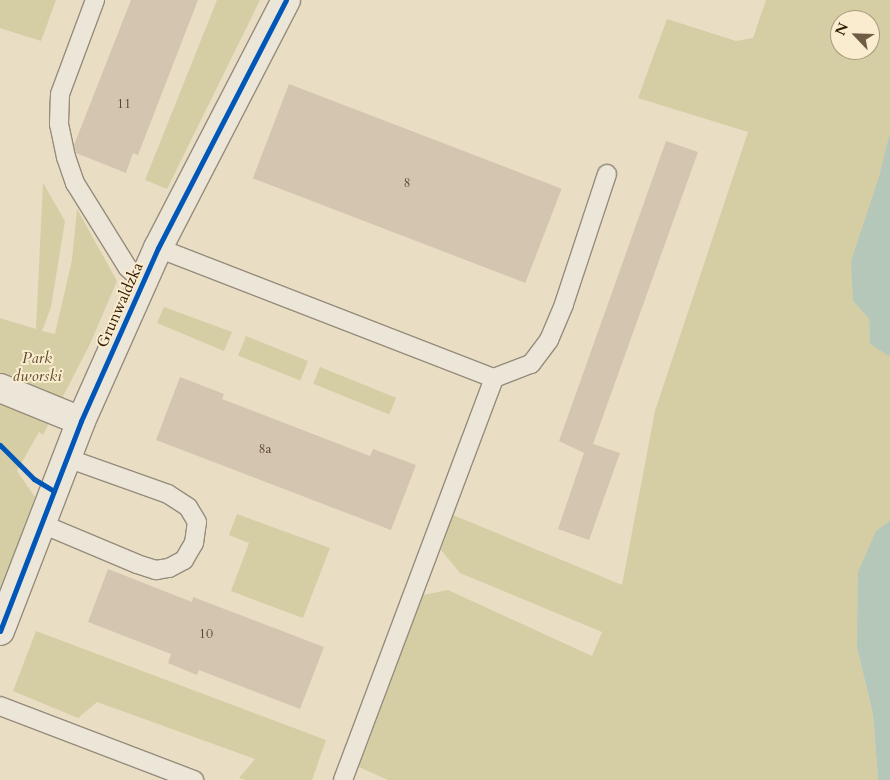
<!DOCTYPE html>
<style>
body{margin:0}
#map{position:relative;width:890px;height:780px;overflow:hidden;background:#e9ddc4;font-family:Cardo,serif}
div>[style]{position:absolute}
.green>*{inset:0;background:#d5cea4;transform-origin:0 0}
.water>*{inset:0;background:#b5c7b9}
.building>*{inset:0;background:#d4c5b1;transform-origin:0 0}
.roads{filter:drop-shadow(1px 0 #968c7b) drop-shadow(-1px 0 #968c7b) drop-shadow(0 1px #968c7b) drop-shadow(0 -1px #968c7b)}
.service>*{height:18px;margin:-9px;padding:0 9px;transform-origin:9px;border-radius:9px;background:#ece6d9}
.minor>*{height:28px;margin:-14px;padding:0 14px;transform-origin:14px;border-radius:14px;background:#ece6d9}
.cycleway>*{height:5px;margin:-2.5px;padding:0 2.5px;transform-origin:2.5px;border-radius:2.5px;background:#0057b8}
span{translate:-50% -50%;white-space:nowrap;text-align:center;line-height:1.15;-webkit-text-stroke:4px #faedcf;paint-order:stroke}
.number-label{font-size:14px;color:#5a432d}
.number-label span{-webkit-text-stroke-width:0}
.street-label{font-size:16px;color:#311801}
.park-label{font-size:16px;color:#5d4b2a;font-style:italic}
.north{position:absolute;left:830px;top:10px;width:50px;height:50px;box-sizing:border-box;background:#faedcf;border:1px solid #aa987d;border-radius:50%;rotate:294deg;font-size:14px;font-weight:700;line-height:20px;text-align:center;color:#311801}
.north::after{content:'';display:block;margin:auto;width:18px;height:22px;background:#715d45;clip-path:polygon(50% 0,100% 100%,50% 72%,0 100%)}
</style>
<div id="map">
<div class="green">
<div style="clip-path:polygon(0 0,56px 0,41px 41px,0 28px)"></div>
<div style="clip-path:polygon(217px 0,260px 0,167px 189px,145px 180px)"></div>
<div style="clip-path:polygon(evenodd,766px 0,890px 0,890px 132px,853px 301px,869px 319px,870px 344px,890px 355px,890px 520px,876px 531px,857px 648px,873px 714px,878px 780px,388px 780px,359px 767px,423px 595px,448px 590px,592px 656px,602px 632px,460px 573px,441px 550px,453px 515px,622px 585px,655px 411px,748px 132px,638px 98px,667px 19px,736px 41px,753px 38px,766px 0,840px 20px,870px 20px,870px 50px,840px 50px,840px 20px)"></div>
<div style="clip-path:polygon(43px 183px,65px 221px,51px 307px,42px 331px,55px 334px,72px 260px,77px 209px,117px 281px,90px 344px,43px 435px,39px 432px,17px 471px,35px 497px,0 591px,0 318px,36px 329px)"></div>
<div style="clip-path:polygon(164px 307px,232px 332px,224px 351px,157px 323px)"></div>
<div style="left:246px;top:336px;width:67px;height:21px;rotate:22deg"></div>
<div style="left:320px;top:367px;width:82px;height:18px;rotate:22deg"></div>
<div style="clip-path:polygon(237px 514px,330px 548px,303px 618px,231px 591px,249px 543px,229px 535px)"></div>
<div style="clip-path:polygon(36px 631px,326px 740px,312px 780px,246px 780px,239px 778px,255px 759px,97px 702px,78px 718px,13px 691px)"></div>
</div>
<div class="water">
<div style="clip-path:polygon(890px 132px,890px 355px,889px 356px,870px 344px,869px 319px,853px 301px,851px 261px,879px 177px)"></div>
<div style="clip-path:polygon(890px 520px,890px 780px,878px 780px,873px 714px,857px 648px,858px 572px,876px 531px)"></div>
</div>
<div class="building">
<div style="clip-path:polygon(131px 0,198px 0,138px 155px,133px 153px,126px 173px,76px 153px,74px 145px)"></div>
<div style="left:289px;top:84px;width:292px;height:101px;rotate:21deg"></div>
<div style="clip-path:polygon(666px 141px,698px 152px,593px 444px,620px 453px,589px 540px,558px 529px,584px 453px,559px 441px)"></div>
<div style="clip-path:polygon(180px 377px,224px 394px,222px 399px,370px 456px,373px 449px,416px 465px,391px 530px,156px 440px)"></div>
<div style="clip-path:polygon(108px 569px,192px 602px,193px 597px,324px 647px,300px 709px,199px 670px,197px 675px,168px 663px,171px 654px,88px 622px)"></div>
</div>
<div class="roads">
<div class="service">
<div style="left:95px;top:0;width:100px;rotate:110.4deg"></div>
<div style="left:60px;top:94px;width:30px;rotate:92deg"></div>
<div style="left:59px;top:124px;width:34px;rotate:78deg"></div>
<div style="left:66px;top:157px;width:28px;rotate:71deg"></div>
<div style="left:75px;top:183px;width:100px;rotate:58.1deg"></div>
<div style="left:128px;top:268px;width:21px;rotate:43deg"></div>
<div style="left:158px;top:248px;width:360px;rotate:21.2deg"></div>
<div style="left:494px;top:378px;width:40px;rotate:-21deg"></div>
<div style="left:531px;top:364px;width:30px;rotate:-53deg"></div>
<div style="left:549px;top:340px;width:39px;rotate:-67deg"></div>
<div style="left:564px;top:304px;width:137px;rotate:-71.7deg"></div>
<div style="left:42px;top:524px;width:103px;rotate:22.8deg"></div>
<div style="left:137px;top:564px;width:20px;rotate:18deg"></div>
<div style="left:156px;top:570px;width:13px;rotate:-9deg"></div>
<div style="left:169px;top:568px;width:17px;rotate:-28deg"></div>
<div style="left:184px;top:560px;width:20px;rotate:-60deg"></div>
<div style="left:194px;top:543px;width:21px;rotate:-82deg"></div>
<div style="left:197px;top:522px;width:17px;rotate:-121deg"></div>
<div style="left:188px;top:507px;width:24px;rotate:-147deg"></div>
<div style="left:168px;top:494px;width:107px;rotate:-160.4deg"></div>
<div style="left:0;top:706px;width:208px;rotate:20.9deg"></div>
<div style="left:343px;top:780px;width:429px;rotate:-69.4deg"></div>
</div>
<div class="minor">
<div style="left:0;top:388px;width:87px;rotate:22.2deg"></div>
<div style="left:0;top:631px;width:225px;rotate:-68.9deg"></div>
<div style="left:81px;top:421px;width:189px;rotate:-66deg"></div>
<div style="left:158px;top:248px;width:279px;rotate:-62.7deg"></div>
</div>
</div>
<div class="cycleway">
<div style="left:0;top:445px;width:48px;rotate:45deg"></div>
<div style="left:34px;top:479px;width:23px;rotate:31deg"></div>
<div style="left:0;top:631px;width:225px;rotate:-68.9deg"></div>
<div style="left:81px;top:421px;width:189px;rotate:-66deg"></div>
<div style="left:158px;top:248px;width:279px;rotate:-62.7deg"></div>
</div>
<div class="number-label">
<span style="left:124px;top:104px">11</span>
<span style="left:407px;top:183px">8</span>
<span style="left:265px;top:449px">8a</span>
<span style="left:206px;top:634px">10</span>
</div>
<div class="street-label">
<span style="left:120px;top:305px;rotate:-66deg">Grunwaldzka</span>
</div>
<div class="park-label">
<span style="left:37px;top:367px">Park<br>dworski</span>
</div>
<div class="north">N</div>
</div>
